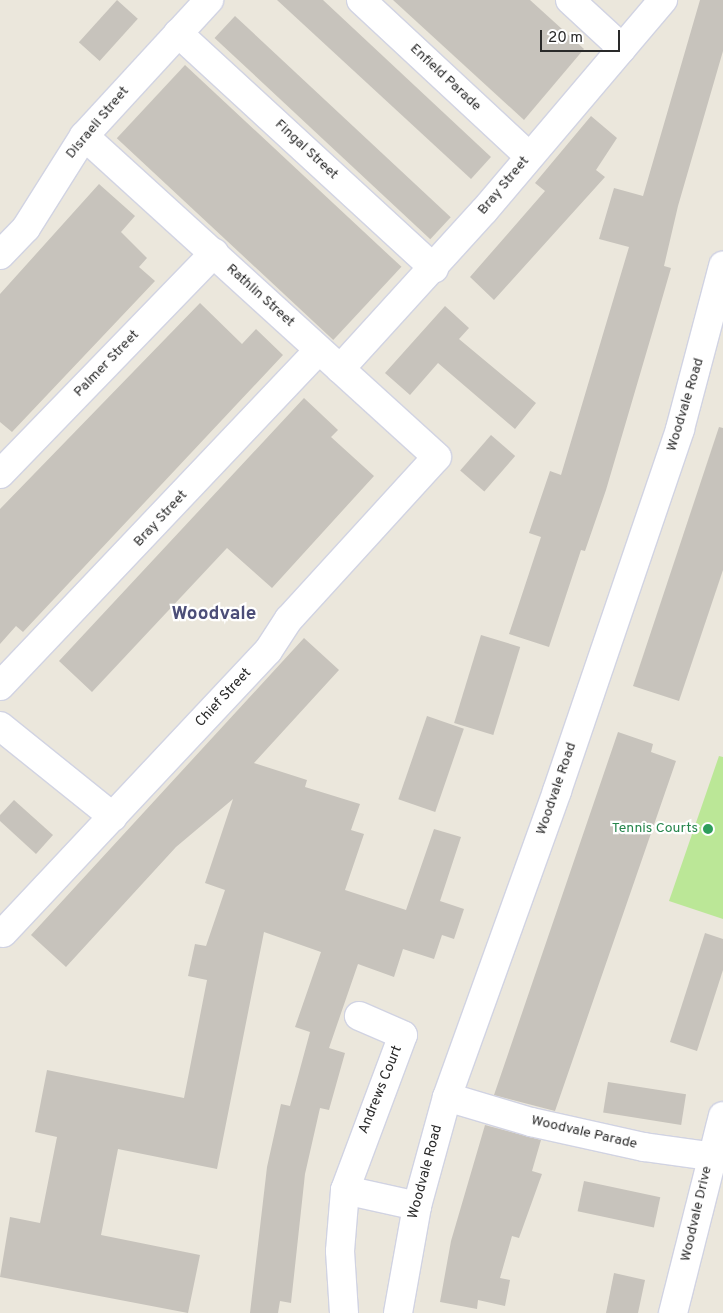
<!DOCTYPE html>
<style>
body{margin:0}
#map{position:relative;width:723px;height:1313px;overflow:hidden;background:#ebe7dc;font-family:Overpass,sans-serif}
div>[style]{position:absolute}
.pitch>*{inset:0;background:#bbe797}
.building>*{inset:0;background:#c7c3bc;transform-origin:0 0}
.roads{filter:drop-shadow(1px 0 #d1d3e2) drop-shadow(-1px 0 #d1d3e2) drop-shadow(0 1px #d1d3e2) drop-shadow(0 -1px #d1d3e2)}
.street>*{height:28px;margin:-14px;padding:0 14px;transform-origin:14px;border-radius:14px;background:#fff}
.secondary>*{height:28px;margin:-14px;padding:0 14px;transform-origin:14px;border-radius:14px;background:#fff}
.dots>*{width:14px;height:14px;translate:-50% -50%;box-sizing:border-box;border:2px solid #fff;border-radius:50%}
span{translate:-50% -50%;white-space:nowrap;text-align:center;line-height:1.15;-webkit-text-stroke:4.5px #fff;paint-order:stroke}
.street-label{font-size:14px;color:#2a2a2a}
.leisure-label{font-size:14px;color:#27864d}
.right{translate:-100% -50%;text-align:right}
.district-label{font-size:19px;color:#4c4e78;font-weight:700}
.scale{position:absolute;left:540px;top:30px;width:80px;height:22px;box-sizing:border-box;border:2px solid #2a2a2a;border-top:0;padding-left:6px;font-size:15px;line-height:18px;white-space:nowrap;color:#2a2a2a;-webkit-text-stroke:4px #fff;paint-order:stroke}
</style>
<div id="map">
<div class="pitch">
<div style="clip-path:polygon(719px 756px,723px 757px,723px 919px,669px 901px)"></div>
</div>
<div class="building">
<div style="left:117px;top:0;width:28px;height:57px;rotate:42deg"></div>
<div style="clip-path:polygon(277px 0,323px 0,491px 157px,471px 179px)"></div>
<div style="clip-path:polygon(393px 0,530px 0,584px 49px,524px 120px)"></div>
<div style="clip-path:polygon(700px 0,723px 0,723px 51px,678px 206px,664px 266px,671px 268px,653px 330px,606px 490px,585px 551px,581px 550px,549px 647px,509px 634px,541px 537px,529px 533px,550px 471px,561px 475px,629px 247px,599px 239px,614px 188px,643px 196px)"></div>
<div style="left:235px;top:16px;width:295px;height:30px;rotate:43deg"></div>
<div style="left:185px;top:65px;width:296px;height:100px;rotate:43deg"></div>
<div style="clip-path:polygon(591px 116px,617px 138px,596px 170px,605px 177px,494px 300px,470px 277px,545px 191px,535px 183px)"></div>
<div style="clip-path:polygon(99px 184px,135px 216px,121px 232px,147px 258px,139px 267px,155px 281px,12px 432px,0 422px,0 294px)"></div>
<div style="clip-path:polygon(200px 303px,242px 344px,256px 329px,283px 355px,23px 632px,16px 626px,0 644px,0 509px)"></div>
<div style="clip-path:polygon(445px 306px,469px 328px,459px 339px,536px 403px,515px 429px,438px 363px,410px 395px,385px 373px)"></div>
<div style="clip-path:polygon(304px 398px,338px 430px,331px 437px,374px 476px,272px 588px,227px 548px,92px 692px,59px 661px)"></div>
<div style="clip-path:polygon(719px 427px,723px 428px,723px 570px,679px 701px,633px 686px)"></div>
<div style="left:491px;top:435px;width:32px;height:47px;rotate:41deg"></div>
<div style="left:481px;top:635px;width:41px;height:92px;rotate:17deg"></div>
<div style="clip-path:polygon(304px 638px,339px 670px,254px 763px,307px 780px,305px 787px,360px 804px,351px 830px,364px 834px,345px 890px,406px 910px,434px 829px,461px 837px,440px 901px,464px 909px,454px 939px,442px 935px,434px 959px,403px 949px,394px 977px,358px 964px,329px 1048px,345px 1053px,329px 1110px,320px 1108px,305px 1174px,291px 1303px,280px 1301px,278px 1313px,250px 1313px,267px 1167px,281px 1104px,290px 1106px,310px 1032px,295px 1027px,321px 952px,264px 932px,217px 1169px,118px 1149px,101px 1235px,200px 1255px,188px 1313px,0 1277px,10px 1217px,40px 1223px,57px 1137px,35px 1132px,47px 1070px,184px 1098px,207px 980px,188px 976px,195px 944px,206px 946px,225px 890px,205px 883px,233px 799px,176px 847px,66px 967px,31px 935px)"></div>
<div style="left:427px;top:716px;width:39px;height:88px;rotate:19deg"></div>
<div style="clip-path:polygon(618px 732px,653px 744px,651px 752px,676px 761px,555px 1111px,494px 1095px)"></div>
<div style="clip-path:polygon(14px 800px,53px 835px,36px 854px,0 821px,0 815px)"></div>
<div style="clip-path:polygon(705px 933px,723px 939px,723px 970px,697px 1051px,670px 1042px)"></div>
<div style="left:608px;top:1082px;width:79px;height:31px;rotate:9deg"></div>
<div style="clip-path:polygon(485px 1125px,541px 1140px,532px 1171px,542px 1174px,519px 1238px,512px 1236px,500px 1278px,510px 1280px,505px 1306px,478px 1300px,477px 1309px,440px 1302px,451px 1241px)"></div>
<div style="left:584px;top:1181px;width:78px;height:31px;rotate:12deg"></div>
<div style="clip-path:polygon(614px 1273px,645px 1280px,638px 1313px,606px 1313px)"></div>
</div>
<div class="roads">
<div class="street">
<div style="left:361px;top:0;width:229px;rotate:42.9deg"></div>
<div style="left:570px;top:0;width:71px;rotate:42.7deg"></div>
<div style="left:178px;top:33px;width:348px;rotate:42.6deg"></div>
<div style="left:0;top:255px;width:37px;rotate:-46deg"></div>
<div style="left:26px;top:228px;width:109px;rotate:-57.8deg"></div>
<div style="left:84px;top:136px;width:185px;rotate:-47.4deg"></div>
<div style="left:340px;top:369px;width:214px;rotate:-47.7deg"></div>
<div style="left:484px;top:211px;width:277px;rotate:-49.7deg"></div>
<div style="left:0;top:474px;width:308px;rotate:-45.9deg"></div>
<div style="left:0;top:686px;width:463px;rotate:-46.5deg"></div>
<div style="left:0;top:726px;width:145px;rotate:38.8deg"></div>
<div style="left:3px;top:933px;width:387px;rotate:-46.8deg"></div>
<div style="left:268px;top:651px;width:38px;rotate:-57deg"></div>
<div style="left:289px;top:619px;width:219px;rotate:-47.6deg"></div>
<div style="left:437px;top:457px;width:477px;rotate:-137.7deg"></div>
<div style="left:447px;top:1097px;width:88px;rotate:16.6deg"></div>
<div style="left:531px;top:1122px;width:116px;rotate:12.5deg"></div>
<div style="left:644px;top:1147px;width:80px;rotate:7.9deg"></div>
<div style="left:345px;top:1190px;width:74px;rotate:12.5deg"></div>
<div style="left:344px;top:1313px;width:62px;rotate:-93.7deg"></div>
<div style="left:340px;top:1251px;width:61px;rotate:-85.3deg"></div>
<div style="left:345px;top:1190px;width:165px;rotate:-69.5deg"></div>
<div style="left:403px;top:1035px;width:48px;rotate:-156.6deg"></div>
<div style="left:673px;top:1313px;width:203px;rotate:-75.8deg"></div>
</div>
<div class="secondary">
<div style="left:398px;top:1313px;width:109px;rotate:-79.9deg"></div>
<div style="left:417px;top:1206px;width:113px;rotate:-74.6deg"></div>
<div style="left:447px;top:1097px;width:325px;rotate:-70.2deg"></div>
<div style="left:557px;top:791px;width:382px;rotate:-71.2deg"></div>
<div style="left:680px;top:429px;width:169px;rotate:-75.2deg"></div>
</div>
</div>
<div class="dots">
<div style="left:708px;top:829px;background:#2e9e5b"></div>
</div>
<div class="street-label">
<span style="left:445px;top:78px;rotate:43deg">Enfield Parade</span>
<span style="left:98px;top:123px;rotate:-50deg">Disraeli Street</span>
<span style="left:306px;top:150px;rotate:43deg">Fingal Street</span>
<span style="left:504px;top:186px;rotate:-50deg">Bray Street</span>
<span style="left:260px;top:296px;rotate:42deg">Rathlin Street</span>
<span style="left:107px;top:364px;rotate:-46deg">Palmer Street</span>
<span style="left:686px;top:405px;rotate:-73deg">Woodvale Road</span>
<span style="left:161px;top:519px;rotate:-47deg">Bray Street</span>
<span style="left:224px;top:698px;rotate:-47deg">Chief Street</span>
<span style="left:557px;top:789px;rotate:-71deg">Woodvale Road</span>
<span style="left:381px;top:1090px;rotate:-68deg">Andrews Court</span>
<span style="left:584px;top:1133px;rotate:13deg">Woodvale Parade</span>
<span style="left:426px;top:1172px;rotate:-75deg">Woodvale Road</span>
<span style="left:697px;top:1214px;rotate:-77deg">Woodvale Drive</span>
</div>
<div class="leisure-label">
<span class="right" style="left:698px;top:829px">Tennis Courts</span>
</div>
<div class="district-label">
<span style="left:214px;top:615px">Woodvale</span>
</div>
<div class="scale">20 m</div>
</div>
